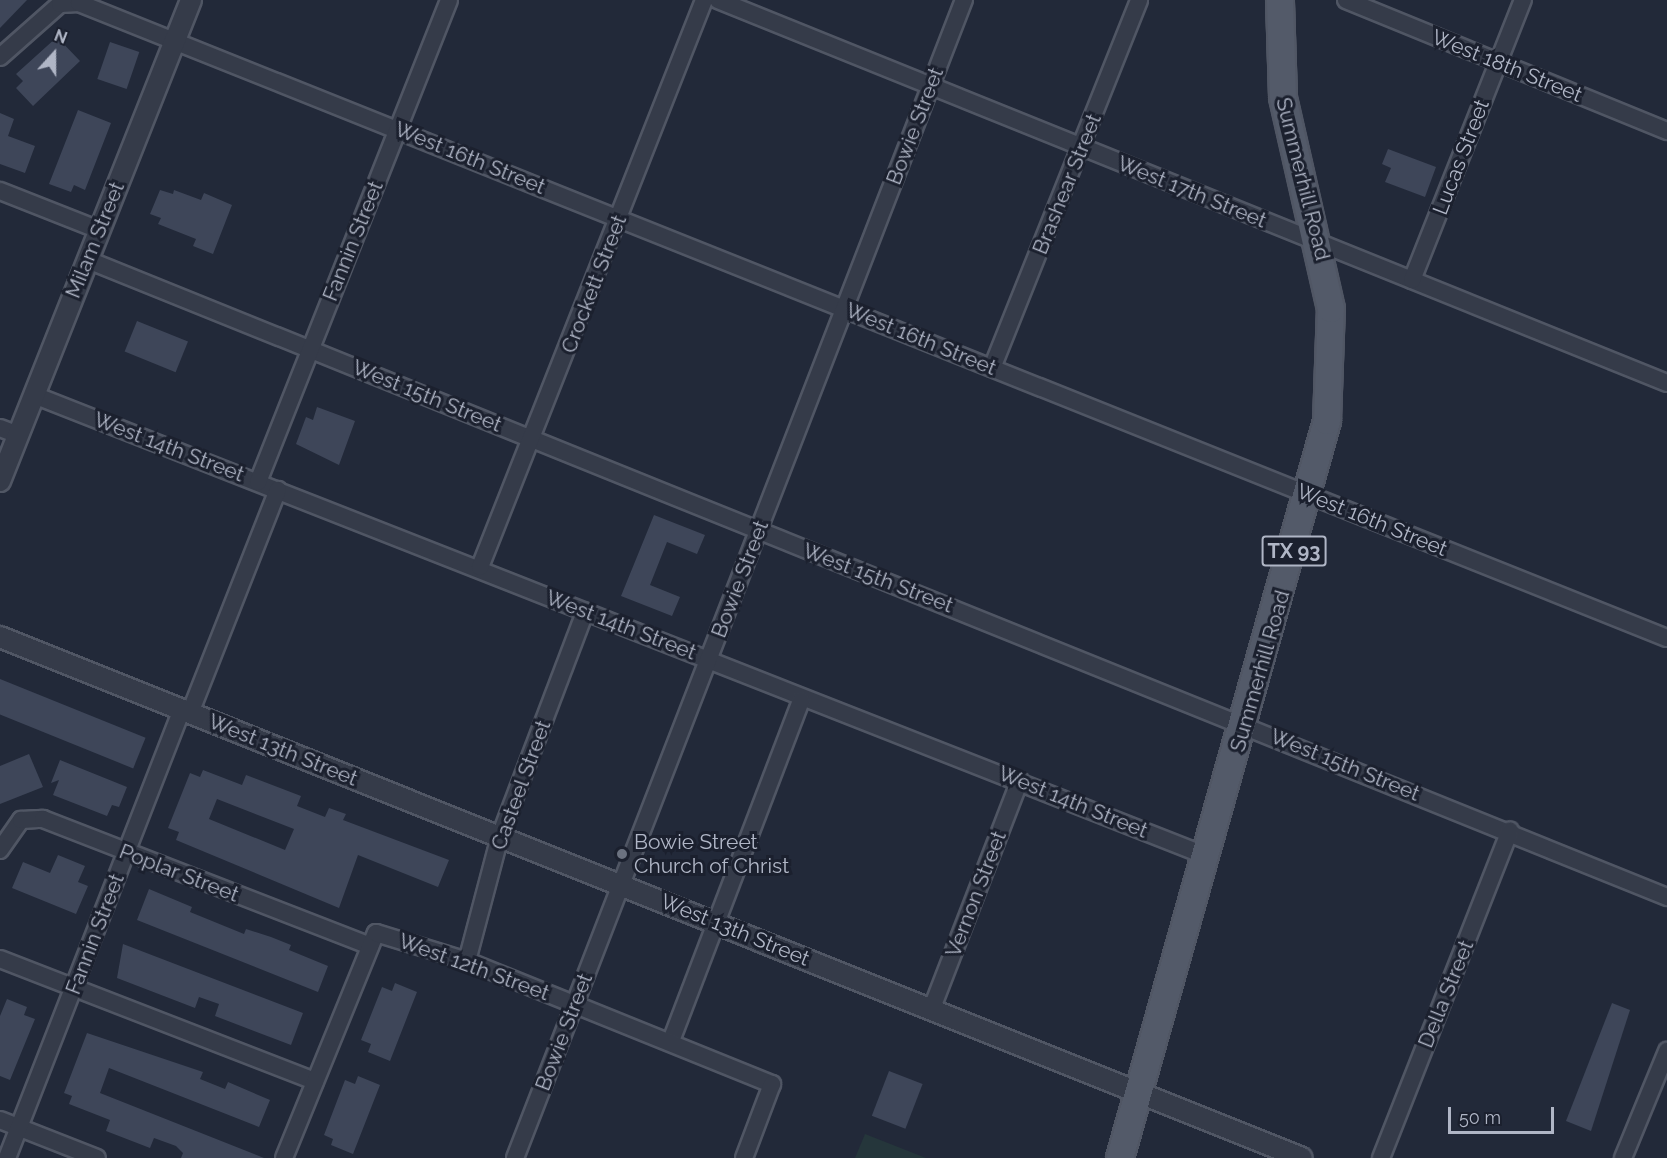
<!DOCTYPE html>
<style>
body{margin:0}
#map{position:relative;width:1667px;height:1158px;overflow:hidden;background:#222939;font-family:Raleway,sans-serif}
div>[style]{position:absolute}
.green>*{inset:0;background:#25363b}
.building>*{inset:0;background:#3e4659;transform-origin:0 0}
.roads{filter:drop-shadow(2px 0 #505664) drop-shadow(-2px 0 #505664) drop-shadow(0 2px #505664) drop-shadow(0 -2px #505664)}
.minor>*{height:16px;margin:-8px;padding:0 8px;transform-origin:8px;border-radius:8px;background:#353b49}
.tertiary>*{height:20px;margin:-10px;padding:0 10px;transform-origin:10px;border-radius:10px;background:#353b49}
.primary>*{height:26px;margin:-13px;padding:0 13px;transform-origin:13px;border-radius:13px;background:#535a69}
.dots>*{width:16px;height:16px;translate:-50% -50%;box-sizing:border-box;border:3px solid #1b202e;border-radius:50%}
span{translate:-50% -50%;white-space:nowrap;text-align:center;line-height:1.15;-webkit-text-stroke:6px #1b202e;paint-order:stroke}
.shield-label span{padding:2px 4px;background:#1b202e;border:2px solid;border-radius:4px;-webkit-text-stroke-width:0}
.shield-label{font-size:20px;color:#b0b6c6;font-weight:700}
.street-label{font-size:21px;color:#b0b6c6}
.poi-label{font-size:21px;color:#b0b6c6}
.left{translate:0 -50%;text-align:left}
.north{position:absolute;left:24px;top:24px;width:60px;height:60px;-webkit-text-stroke:4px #1b202e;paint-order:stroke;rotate:21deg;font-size:16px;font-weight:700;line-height:24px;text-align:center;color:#b0b6c6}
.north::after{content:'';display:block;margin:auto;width:21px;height:27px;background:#b0b6c6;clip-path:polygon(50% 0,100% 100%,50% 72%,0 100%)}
.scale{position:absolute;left:1448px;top:1107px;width:106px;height:27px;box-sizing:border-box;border:3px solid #b0b6c6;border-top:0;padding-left:8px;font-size:18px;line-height:21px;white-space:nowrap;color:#b0b6c6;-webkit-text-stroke:4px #1b202e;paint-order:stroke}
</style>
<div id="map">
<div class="green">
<div style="clip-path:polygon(865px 1134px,926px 1158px,855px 1158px)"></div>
</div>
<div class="building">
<div style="clip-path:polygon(0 0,27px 0,0 28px)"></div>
<div style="clip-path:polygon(57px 37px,80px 61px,33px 106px,16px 88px,23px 81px,16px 74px)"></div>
<div style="left:110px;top:42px;width:31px;height:39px;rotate:19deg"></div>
<div style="clip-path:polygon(78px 110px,111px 123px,85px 190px,74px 185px,71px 192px,49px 184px)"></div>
<div style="clip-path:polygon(0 113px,14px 119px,8px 136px,35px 146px,25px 173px,0 164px)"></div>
<div style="clip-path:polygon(1388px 149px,1436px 167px,1425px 197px,1385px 182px,1391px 168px,1382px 164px)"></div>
<div style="clip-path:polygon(160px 190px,173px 194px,174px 190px,201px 200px,204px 193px,232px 205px,213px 254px,193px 246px,196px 239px,158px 224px,161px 218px,150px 214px)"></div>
<div style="left:137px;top:321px;width:55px;height:33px;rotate:22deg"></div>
<div style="clip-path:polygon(317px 407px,355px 421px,339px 465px,296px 444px,306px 417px,313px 420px)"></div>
<div style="clip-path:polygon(654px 515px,705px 535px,697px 554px,667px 542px,650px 585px,680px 597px,672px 616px,621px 596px)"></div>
<div style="left:0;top:679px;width:157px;height:33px;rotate:22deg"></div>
<div style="clip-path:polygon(29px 754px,43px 787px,0 804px,0 766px)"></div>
<div style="clip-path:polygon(60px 760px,127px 787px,119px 807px,112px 805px,107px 816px,53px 795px,59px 780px,51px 783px)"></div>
<div style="clip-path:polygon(evenodd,203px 770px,242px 785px,246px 775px,301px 796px,297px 806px,325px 817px,329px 808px,346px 814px,343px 820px,449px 860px,438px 887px,358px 855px,339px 908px,176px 840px,179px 832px,168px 828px,190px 773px,200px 777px,203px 770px,217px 799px,294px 829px,285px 850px,209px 819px,217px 799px)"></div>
<div style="clip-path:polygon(58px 855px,85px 866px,78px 882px,88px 886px,76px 914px,12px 888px,23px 862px,50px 873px)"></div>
<div style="clip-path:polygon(149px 889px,192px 907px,190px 912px,244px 934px,246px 929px,271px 937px,291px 945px,289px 950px,328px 966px,318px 992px,137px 920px)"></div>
<div style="clip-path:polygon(123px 944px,303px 1013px,291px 1045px,215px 1016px,219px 1004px,199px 997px,195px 1008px,117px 978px)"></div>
<div style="clip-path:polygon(395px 983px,417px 992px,390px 1061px,368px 1052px,371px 1044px,361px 1040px,382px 987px,392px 991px)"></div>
<div style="clip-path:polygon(7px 999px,27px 1007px,24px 1015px,35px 1019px,10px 1080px,0 1076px,0 1016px)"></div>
<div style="clip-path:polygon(1612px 1003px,1630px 1010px,1591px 1131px,1566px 1121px)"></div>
<div style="clip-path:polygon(87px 1033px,203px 1072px,200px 1079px,225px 1089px,228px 1082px,270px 1100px,259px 1127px,109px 1068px,100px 1093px,264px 1158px,181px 1158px,183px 1153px,176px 1146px,154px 1138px,150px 1148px,106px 1131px,110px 1120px,69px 1104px,72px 1096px,64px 1093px)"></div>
<div style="left:889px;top:1071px;width:36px;height:48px;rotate:21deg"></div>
<div style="clip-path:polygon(358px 1076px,380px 1085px,353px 1154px,331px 1145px,333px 1139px,324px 1135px,345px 1080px,355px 1084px)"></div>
</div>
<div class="roads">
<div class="minor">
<div style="left:718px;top:0;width:1023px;rotate:21.98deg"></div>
<div style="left:1346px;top:0;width:347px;rotate:22.2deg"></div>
<div style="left:0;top:57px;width:80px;rotate:-41.5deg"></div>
<div style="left:60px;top:4px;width:19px;rotate:-3deg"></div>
<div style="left:79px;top:3px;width:1710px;rotate:21.8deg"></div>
<div style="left:0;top:191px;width:106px;rotate:21.5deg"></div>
<div style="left:88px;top:260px;width:1703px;rotate:21.97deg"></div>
<div style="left:1412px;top:280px;width:301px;rotate:-68.4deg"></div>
<div style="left:992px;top:368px;width:396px;rotate:-68.2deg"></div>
<div style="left:34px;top:395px;width:1260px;rotate:21.46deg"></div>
<div style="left:0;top:428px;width:19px;rotate:21deg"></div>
<div style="left:258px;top:482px;width:518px;rotate:-68.38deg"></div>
<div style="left:480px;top:567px;width:610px;rotate:-68.44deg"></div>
<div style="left:190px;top:713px;width:240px;rotate:-68.5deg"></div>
<div style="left:0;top:850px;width:37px;rotate:-55deg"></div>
<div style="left:21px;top:820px;width:22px;rotate:-3deg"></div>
<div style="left:43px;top:819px;width:351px;rotate:21.2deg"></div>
<div style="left:0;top:959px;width:338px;rotate:21.2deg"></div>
<div style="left:467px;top:961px;width:129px;rotate:-75.2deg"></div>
<div style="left:500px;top:836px;width:240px;rotate:-69.2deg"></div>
<div style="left:932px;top:1008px;width:244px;rotate:-68.9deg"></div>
<div style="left:671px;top:1041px;width:365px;rotate:-69.1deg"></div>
<div style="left:0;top:1120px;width:104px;rotate:21.4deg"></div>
<div style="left:7px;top:1158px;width:481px;rotate:-68.7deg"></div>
<div style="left:284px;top:1158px;width:243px;rotate:-67.8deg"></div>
<div style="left:376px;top:933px;width:95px;rotate:17.1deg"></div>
<div style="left:467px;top:961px;width:329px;rotate:22deg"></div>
<div style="left:772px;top:1084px;width:79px;rotate:110.7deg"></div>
<div style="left:515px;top:1158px;width:1242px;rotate:-68.81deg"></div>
<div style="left:1381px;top:1158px;width:352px;rotate:-68.5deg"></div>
<div style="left:1623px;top:1158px;width:116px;rotate:-67.6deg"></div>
</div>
<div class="tertiary">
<div style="left:0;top:481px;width:518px;rotate:-68.34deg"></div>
<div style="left:0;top:637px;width:1402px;rotate:21.81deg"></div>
</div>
<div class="primary">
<div style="left:1120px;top:1158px;width:766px;rotate:-74.31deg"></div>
<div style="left:1327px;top:421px;width:112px;rotate:-88deg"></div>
<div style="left:1331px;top:309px;width:217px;rotate:-102.8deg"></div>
<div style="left:1283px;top:97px;width:97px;rotate:-91.8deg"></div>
</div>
</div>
<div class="dots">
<div style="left:622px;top:854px;background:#6b7280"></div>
</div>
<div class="shield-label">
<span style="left:1294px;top:551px">TX 93</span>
</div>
<div class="street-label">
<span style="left:1507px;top:66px;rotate:22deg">West 18th Street</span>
<span style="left:915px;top:126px;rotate:-69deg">Bowie Street</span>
<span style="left:1461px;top:157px;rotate:-69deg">Lucas Street</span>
<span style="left:470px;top:158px;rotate:22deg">West 16th Street</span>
<span style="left:1303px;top:179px;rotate:76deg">Summerhill Road</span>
<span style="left:1067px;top:184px;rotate:-68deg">Brashear Street</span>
<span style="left:1192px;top:192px;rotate:22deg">West 17th Street</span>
<span style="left:95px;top:240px;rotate:-68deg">Milam Street</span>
<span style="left:353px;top:241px;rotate:-68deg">Fannin Street</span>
<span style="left:594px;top:284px;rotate:-69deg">Crockett Street</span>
<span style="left:921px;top:339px;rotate:22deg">West 16th Street</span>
<span style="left:427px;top:396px;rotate:22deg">West 15th Street</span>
<span style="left:169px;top:447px;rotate:21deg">West 14th Street</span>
<span style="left:1372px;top:520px;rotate:22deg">West 16th Street</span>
<span style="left:878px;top:578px;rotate:21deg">West 15th Street</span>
<span style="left:740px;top:579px;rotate:-69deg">Bowie Street</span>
<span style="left:621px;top:625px;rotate:21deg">West 14th Street</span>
<span style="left:1260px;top:671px;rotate:-74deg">Summerhill Road</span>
<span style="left:283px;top:750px;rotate:22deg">West 13th Street</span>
<span style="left:1345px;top:765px;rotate:22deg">West 15th Street</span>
<span style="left:521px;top:785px;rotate:-70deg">Casteel Street</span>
<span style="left:1073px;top:802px;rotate:22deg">West 14th Street</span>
<span style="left:179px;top:873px;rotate:21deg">Poplar Street</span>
<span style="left:976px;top:894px;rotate:-69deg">Vernon Street</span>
<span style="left:735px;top:930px;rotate:22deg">West 13th Street</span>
<span style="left:95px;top:934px;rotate:-69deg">Fannin Street</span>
<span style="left:474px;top:967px;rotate:20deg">West 12th Street</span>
<span style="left:1446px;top:994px;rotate:-68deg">Della Street</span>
<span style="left:564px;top:1032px;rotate:-69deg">Bowie Street</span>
</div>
<div class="poi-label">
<span class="left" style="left:634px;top:854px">Bowie Street<br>Church of Christ</span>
</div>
<div class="north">N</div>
<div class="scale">50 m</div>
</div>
